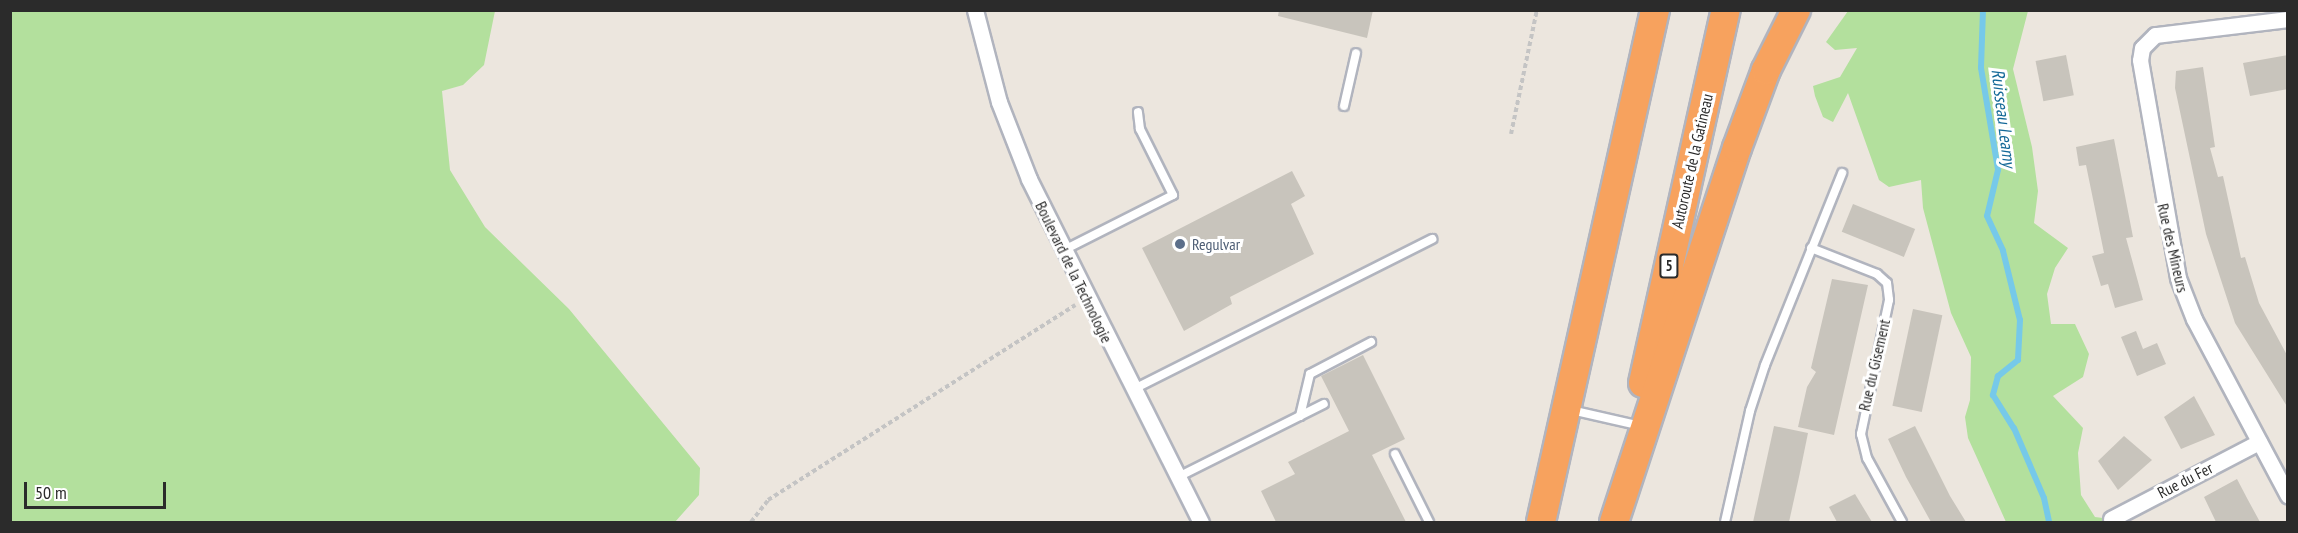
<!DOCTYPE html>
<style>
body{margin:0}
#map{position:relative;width:2298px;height:533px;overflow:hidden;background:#ece6de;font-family:"PT Sans Narrow",sans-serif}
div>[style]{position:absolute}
.green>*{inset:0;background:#b3e09d}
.stream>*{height:6px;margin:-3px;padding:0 3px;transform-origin:3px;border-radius:3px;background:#76c9e9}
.building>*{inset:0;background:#c8c4bc;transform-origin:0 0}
.path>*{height:4px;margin-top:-2px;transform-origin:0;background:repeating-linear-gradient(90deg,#c4c4c4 0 4.5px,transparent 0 7.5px)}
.roads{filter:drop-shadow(2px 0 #b1b4be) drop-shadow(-2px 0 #b1b4be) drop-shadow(0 2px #b1b4be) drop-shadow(0 -2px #b1b4be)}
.lane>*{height:8px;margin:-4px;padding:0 4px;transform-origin:4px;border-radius:4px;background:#fff}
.street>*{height:15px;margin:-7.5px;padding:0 7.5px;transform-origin:7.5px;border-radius:7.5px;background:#fff}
.highway>*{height:28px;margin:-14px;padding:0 14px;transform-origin:14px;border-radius:14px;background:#f7a25e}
.dots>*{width:16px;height:16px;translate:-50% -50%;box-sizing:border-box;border:3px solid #fff;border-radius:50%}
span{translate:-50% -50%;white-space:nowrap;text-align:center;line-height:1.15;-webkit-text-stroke:6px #fff;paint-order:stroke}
.shield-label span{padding:2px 4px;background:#fff;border:2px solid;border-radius:4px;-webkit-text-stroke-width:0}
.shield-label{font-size:15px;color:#2b2b2b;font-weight:700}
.street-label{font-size:16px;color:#2b2b2b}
.service-label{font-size:16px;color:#4e5e75}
.left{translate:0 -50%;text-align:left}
.water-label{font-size:18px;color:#136897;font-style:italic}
.frame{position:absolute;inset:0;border:12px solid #2b2b2b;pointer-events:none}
.scale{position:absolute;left:24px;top:482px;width:142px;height:27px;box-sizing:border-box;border:3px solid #2b2b2b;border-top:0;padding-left:8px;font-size:18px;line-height:21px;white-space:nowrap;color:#2b2b2b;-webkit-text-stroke:4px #fff;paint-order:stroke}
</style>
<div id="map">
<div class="green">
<div style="clip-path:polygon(10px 11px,495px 11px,484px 65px,463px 85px,442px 91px,450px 170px,485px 227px,569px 309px,700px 468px,699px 495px,675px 522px,11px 522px)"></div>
<div style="clip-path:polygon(1848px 11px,2028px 11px,2013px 69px,2032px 147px,2038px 191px,2034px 223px,2068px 248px,2055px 268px,2047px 294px,2051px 324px,2075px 324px,2089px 354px,2083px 377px,2053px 396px,2083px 428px,2078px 453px,2081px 495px,2095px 517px,2111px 519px,2112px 522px,2006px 522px,1968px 438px,1965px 417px,1970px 400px,1971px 357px,1951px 313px,1923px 208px,1921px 180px,1889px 187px,1879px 180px,1848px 93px,1833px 122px,1823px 117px,1815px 96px,1813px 86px,1840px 77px,1857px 48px,1835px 50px,1826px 42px)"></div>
</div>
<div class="stream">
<div style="left:1983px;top:10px;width:58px;rotate:92deg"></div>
<div style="left:1981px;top:68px;width:103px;rotate:80.5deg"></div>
<div style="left:1998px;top:170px;width:47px;rotate:103.4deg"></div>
<div style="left:1987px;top:216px;width:38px;rotate:65deg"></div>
<div style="left:2003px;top:251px;width:71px;rotate:76.2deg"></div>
<div style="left:2020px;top:320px;width:40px;rotate:92.9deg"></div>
<div style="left:2018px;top:360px;width:26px;rotate:141deg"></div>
<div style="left:1998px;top:376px;width:20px;rotate:105deg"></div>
<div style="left:1993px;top:395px;width:39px;rotate:58deg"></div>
<div style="left:2014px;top:428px;width:76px;rotate:66.8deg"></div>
<div style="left:2044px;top:498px;width:25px;rotate:78deg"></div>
</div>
<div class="building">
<div style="clip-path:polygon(1279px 10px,1373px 10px,1367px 38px,1278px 16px)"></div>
<div style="left:2066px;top:55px;width:41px;height:31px;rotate:79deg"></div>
<div style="clip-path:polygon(2288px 55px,2288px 89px,2250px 96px,2243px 63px)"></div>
<div style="clip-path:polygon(2203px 67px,2215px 147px,2210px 148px,2218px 177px,2223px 176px,2241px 258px,2245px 257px,2259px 303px,2288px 357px,2288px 408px,2235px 323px,2206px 234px,2175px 88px,2176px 71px)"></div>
<div style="clip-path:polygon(2114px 139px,2133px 237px,2126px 238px,2143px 300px,2115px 308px,2108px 284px,2101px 286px,2092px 256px,2104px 253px,2086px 165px,2079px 166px,2076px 147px)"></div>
<div style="clip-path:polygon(1292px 171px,1305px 196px,1291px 204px,1314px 254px,1230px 297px,1232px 304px,1184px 331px,1142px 248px)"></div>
<div style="left:1853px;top:204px;width:67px;height:30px;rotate:22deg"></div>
<div style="clip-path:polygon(1832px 279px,1868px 285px,1834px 435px,1798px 427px,1807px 387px,1816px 372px,1811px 368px)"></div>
<div style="left:1913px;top:309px;width:30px;height:99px;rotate:12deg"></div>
<div style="clip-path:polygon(2136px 331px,2143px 349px,2157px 343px,2166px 364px,2137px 376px,2121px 337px)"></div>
<div style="clip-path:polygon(1363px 355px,1405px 439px,1372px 455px,1406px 522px,1276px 522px,1261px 491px,1295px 474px,1288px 462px,1349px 431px,1321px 376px)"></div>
<div style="clip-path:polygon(2194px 396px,2215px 435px,2181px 449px,2164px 417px)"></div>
<div style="clip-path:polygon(1774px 426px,1808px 433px,1799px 477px,1789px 522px,1753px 522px)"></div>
<div style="clip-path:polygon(1915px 426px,1950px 496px,1966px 522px,1931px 522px,1906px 477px,1888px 439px)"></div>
<div style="clip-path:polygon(2124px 436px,2152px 460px,2118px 490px,2098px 461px)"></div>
<div style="clip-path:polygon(2237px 479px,2248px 500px,2260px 522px,2216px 522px,2204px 497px)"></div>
<div style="clip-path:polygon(1855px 494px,1872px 522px,1837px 522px,1829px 507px)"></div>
</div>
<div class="path">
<div style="left:1511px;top:134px;width:127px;rotate:-78.2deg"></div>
<div style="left:751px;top:522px;width:28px;rotate:-52deg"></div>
<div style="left:768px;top:500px;width:364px;rotate:-32.4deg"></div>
</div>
<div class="roads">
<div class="lane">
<div style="left:1344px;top:106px;width:54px;rotate:-77.2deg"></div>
<div style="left:1811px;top:248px;width:71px;rotate:21.5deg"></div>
<div style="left:1877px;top:274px;width:13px;rotate:42deg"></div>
<div style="left:1887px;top:283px;width:17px;rotate:83deg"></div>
<div style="left:1889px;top:300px;width:137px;rotate:101.8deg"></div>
<div style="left:1861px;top:434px;width:25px;rotate:76deg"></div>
<div style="left:1867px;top:458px;width:73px;rotate:61.3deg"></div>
<div style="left:1064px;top:250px;width:122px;rotate:-26.8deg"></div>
<div style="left:1173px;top:195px;width:74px;rotate:-116.6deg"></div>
<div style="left:1140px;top:129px;width:17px;rotate:-97deg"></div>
<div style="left:1134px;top:389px;width:334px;rotate:-26.7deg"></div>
<div style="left:1571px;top:410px;width:72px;rotate:12.9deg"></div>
<div style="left:1300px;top:416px;width:43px;rotate:-76.6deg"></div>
<div style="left:1310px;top:374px;width:69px;rotate:-27.7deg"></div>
<div style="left:1395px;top:454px;width:76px;rotate:63.4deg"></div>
<div style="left:1178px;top:477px;width:163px;rotate:-26.6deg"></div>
<div style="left:1725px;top:522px;width:114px;rotate:-77.3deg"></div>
<div style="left:1750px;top:411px;width:48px;rotate:-71.9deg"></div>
<div style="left:1765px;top:365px;width:207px;rotate:-68.1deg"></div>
</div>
<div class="street">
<div style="left:975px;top:10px;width:95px;rotate:75.4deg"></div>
<div style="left:999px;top:102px;width:83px;rotate:68.7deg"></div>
<div style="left:1029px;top:179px;width:384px;rotate:63.4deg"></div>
<div style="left:2288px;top:19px;width:134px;rotate:173.1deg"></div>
<div style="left:2155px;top:35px;width:18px;rotate:135deg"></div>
<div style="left:2142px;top:48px;width:12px;rotate:99deg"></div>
<div style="left:2140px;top:60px;width:221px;rotate:80.1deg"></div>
<div style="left:2178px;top:278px;width:44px;rotate:68.7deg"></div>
<div style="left:2194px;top:319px;width:200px;rotate:62deg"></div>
<div style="left:2111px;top:519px;width:167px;rotate:-27.5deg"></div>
</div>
<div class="highway">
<div style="left:1643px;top:383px;width:382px;rotate:-77.5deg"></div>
<div style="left:1541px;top:522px;width:525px;rotate:-77.45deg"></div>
<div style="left:1614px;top:522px;width:394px;rotate:-71.8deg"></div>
<div style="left:1737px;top:148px;width:83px;rotate:-69.6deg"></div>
<div style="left:1766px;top:70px;width:67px;rotate:-63.4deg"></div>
</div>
</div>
<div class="dots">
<div style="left:1180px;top:244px;background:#5c6f8a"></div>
</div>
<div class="shield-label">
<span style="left:1669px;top:266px">5</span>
</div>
<div class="street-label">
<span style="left:1692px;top:161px;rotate:-77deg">Autoroute de la Gatineau</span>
<span style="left:2173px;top:248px;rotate:77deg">Rue des Mineurs</span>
<span style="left:1074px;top:272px;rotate:64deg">Boulevard de la Technologie</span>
<span style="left:1874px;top:365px;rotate:-77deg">Rue du Gisement</span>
<span style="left:2185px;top:480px;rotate:-27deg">Rue du Fer</span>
</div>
<div class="service-label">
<span class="left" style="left:1192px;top:244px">Regulvar</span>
</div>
<div class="water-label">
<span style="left:2003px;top:118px;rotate:83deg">Ruisseau Leamy</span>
</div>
<div class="frame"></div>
<div class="scale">50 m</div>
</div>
